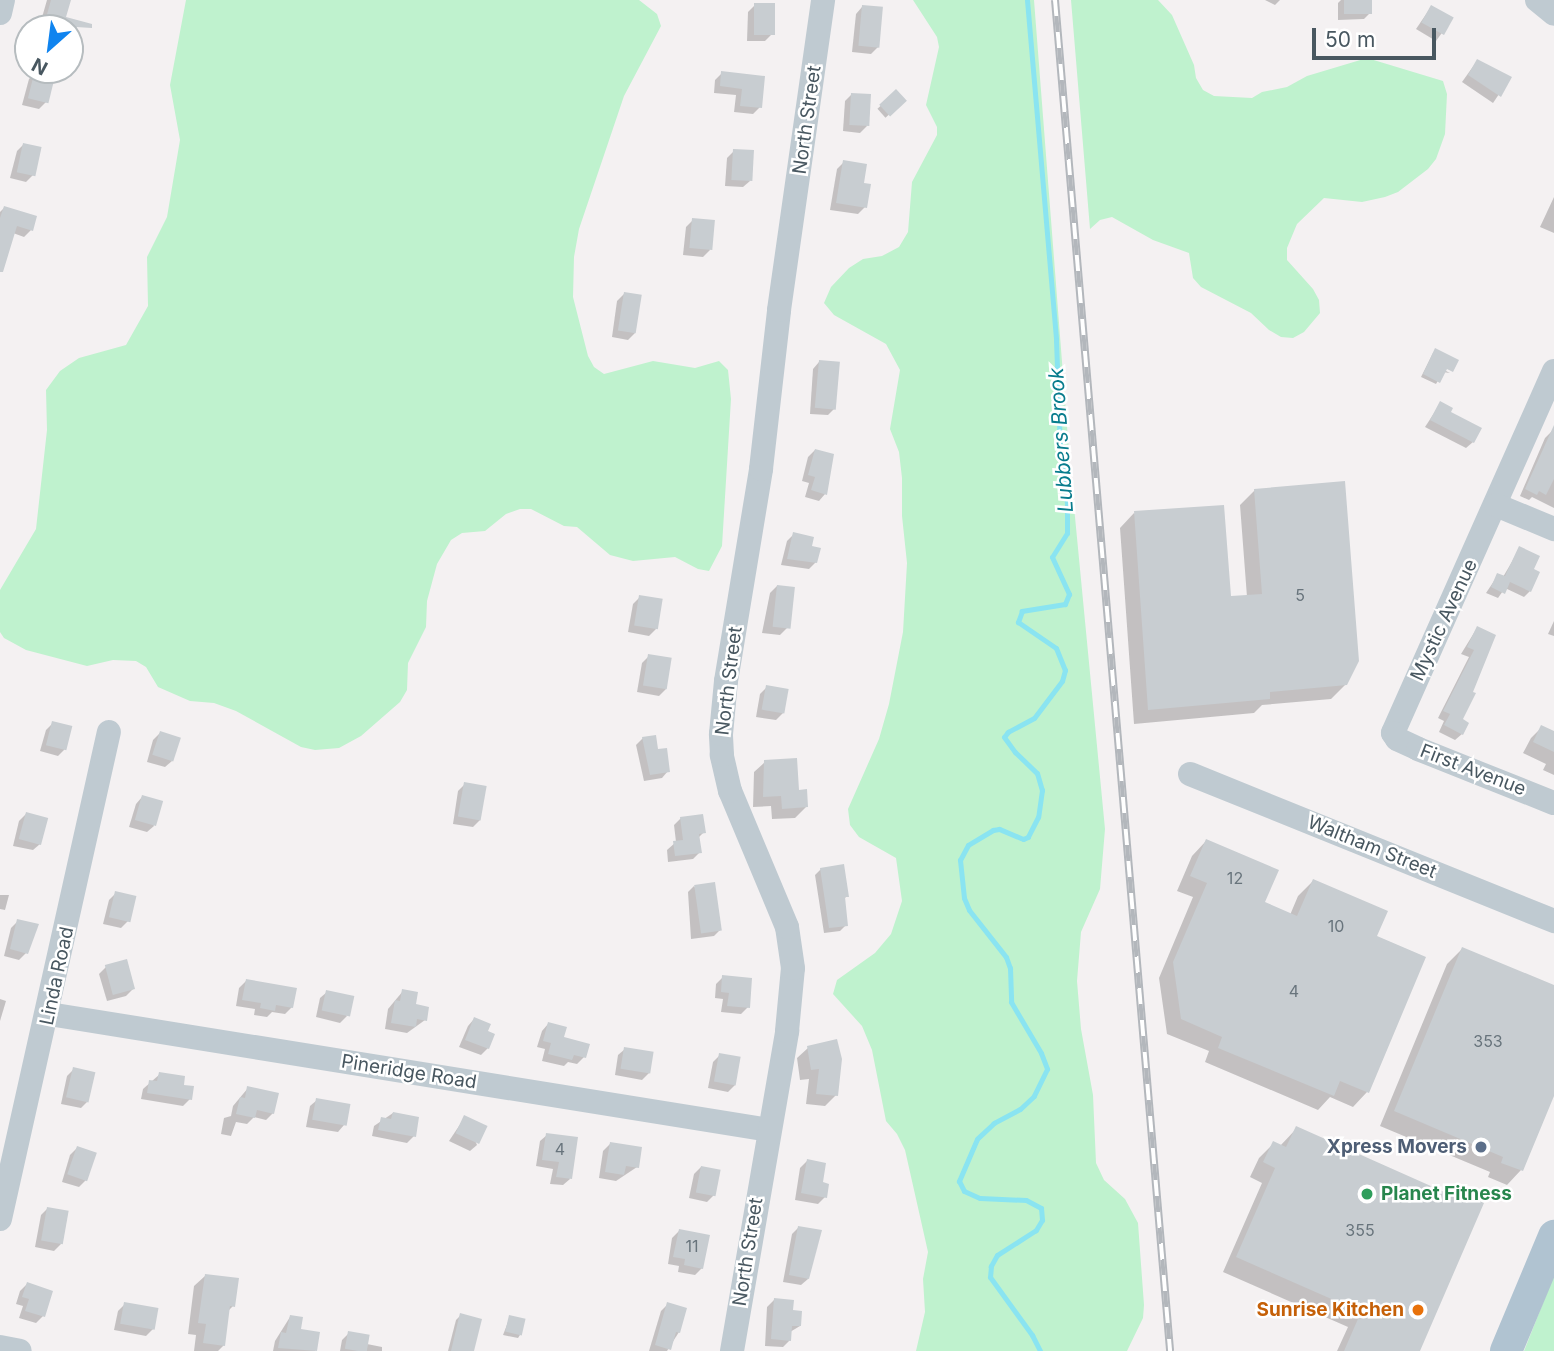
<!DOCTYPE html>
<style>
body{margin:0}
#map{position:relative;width:1554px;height:1351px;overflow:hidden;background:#f4f1f2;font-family:Inter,sans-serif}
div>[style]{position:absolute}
.green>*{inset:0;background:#bff2ce}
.shadow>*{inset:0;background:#0003;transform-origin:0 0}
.stream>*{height:5px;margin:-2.5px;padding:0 2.5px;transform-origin:2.5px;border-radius:2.5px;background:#8ae4f1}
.building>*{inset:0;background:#c8cdd1;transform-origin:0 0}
.minor>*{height:24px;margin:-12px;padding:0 12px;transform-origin:12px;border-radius:12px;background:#bfcad1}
.major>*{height:32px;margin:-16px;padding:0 16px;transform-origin:16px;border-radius:16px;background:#b0c3d1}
.rail>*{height:8px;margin-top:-4px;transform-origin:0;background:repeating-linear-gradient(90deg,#fff 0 16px,#b3b7bc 0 32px);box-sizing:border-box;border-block:2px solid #b3b7bc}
.dots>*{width:19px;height:19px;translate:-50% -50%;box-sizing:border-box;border:4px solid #fff;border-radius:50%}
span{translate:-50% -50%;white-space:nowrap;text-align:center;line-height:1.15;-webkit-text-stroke:5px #fff;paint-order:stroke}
.number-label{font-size:16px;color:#68747c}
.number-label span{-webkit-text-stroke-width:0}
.street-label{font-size:19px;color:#485760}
.service-label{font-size:19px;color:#4e5e75;font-weight:700}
.right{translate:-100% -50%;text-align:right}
.leisure-label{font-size:19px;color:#27864d;font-weight:700}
.left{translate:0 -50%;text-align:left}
.food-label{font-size:19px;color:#c56008;font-weight:700}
.water-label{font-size:21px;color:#087c8d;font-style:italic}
.north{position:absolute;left:14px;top:14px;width:70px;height:70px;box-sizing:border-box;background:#fff;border:2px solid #b6bcbf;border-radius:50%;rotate:208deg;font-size:19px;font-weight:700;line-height:28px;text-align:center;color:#485760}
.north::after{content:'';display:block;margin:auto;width:24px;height:32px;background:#1084ef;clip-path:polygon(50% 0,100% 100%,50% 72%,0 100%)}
.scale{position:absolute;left:1312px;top:28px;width:124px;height:32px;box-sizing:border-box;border:4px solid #485760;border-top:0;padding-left:9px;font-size:21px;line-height:24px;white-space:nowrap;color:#485760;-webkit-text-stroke:5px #fff;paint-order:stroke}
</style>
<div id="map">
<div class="green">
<div style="clip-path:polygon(186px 0,639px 0,657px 14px,661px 26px,624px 96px,579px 229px,574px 257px,573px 297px,588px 356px,594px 367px,604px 374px,653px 361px,695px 368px,719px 361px,728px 370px,731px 399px,722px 546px,709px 571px,698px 569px,675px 557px,633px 561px,610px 555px,577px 527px,564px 526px,531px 509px,520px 509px,506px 514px,485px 531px,462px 533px,451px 540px,437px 564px,427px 601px,426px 627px,408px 663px,407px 690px,400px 702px,361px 736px,339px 748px,315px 750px,301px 747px,236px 711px,214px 703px,190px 701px,158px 687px,146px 667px,136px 661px,113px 660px,87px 666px,26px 650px,4px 638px,0 632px,0 590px,36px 529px,47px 430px,46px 390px,60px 371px,79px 358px,126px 345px,148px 306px,147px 257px,167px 217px,180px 140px,170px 85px)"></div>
<div style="clip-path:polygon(913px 0,1034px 0,1070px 465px,1105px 829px,1100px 889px,1081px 932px,1077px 981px,1081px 1029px,1093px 1095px,1096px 1163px,1104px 1180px,1125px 1199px,1138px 1223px,1144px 1305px,1143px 1318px,1127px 1351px,916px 1351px,925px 1312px,923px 1279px,928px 1252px,905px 1150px,897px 1134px,886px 1121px,872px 1050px,862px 1026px,833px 994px,837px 980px,875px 953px,891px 934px,902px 901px,896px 858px,859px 837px,850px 825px,848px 809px,879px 739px,889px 704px,903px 632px,907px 563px,902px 516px,902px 478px,899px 452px,890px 429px,900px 370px,886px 344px,834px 315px,824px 303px,831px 287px,849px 268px,863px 259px,882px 256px,899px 247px,908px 232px,912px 182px,937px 135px,937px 127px,926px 105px,939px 47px,937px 37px)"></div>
<div style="clip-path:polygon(1071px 0,1158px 0,1172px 15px,1194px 65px,1196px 78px,1203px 90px,1214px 96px,1252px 98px,1262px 92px,1287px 87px,1307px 76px,1367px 58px,1443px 81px,1447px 94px,1445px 134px,1436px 159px,1428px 169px,1398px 192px,1385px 197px,1362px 202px,1324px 198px,1297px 224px,1287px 248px,1287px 260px,1313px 289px,1319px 300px,1320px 313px,1304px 332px,1293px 338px,1281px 337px,1269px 330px,1251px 313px,1201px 287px,1193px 278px,1189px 253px,1153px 240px,1112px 217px,1100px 220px,1090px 229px)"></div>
<div style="clip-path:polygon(1554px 1275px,1554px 1351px,1524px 1351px)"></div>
</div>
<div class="shadow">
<div style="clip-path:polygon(47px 0,69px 0,64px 18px,74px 21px,70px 33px,70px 28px,39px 28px)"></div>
<div style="clip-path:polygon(1265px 0,1280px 0,1275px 5px)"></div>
<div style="clip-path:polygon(1341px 0,1370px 0,1371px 12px,1364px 19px,1338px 20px,1338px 3px)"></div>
<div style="clip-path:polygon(755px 5px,772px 34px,765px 41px,747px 41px,748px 12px)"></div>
<div style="clip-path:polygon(862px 7px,878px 47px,871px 54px,852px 52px,856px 14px)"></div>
<div style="clip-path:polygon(1431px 7px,1452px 19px,1436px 41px,1416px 29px)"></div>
<div style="clip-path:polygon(1477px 61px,1510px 78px,1493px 103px,1462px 82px)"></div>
<div style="clip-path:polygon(36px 72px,46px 102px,39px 109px,22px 105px,29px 79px)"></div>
<div style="clip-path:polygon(722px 73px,763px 78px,760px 107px,753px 114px,734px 112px,736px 95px,714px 93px,715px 80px)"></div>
<div style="left:896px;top:92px;width:12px;height:25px;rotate:48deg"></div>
<div style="clip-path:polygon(852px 94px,867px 126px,860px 133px,843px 131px,845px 101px)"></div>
<div style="clip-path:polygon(24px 144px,33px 175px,26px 182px,10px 178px,17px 151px)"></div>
<div style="clip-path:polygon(734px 151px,750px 181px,743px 187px,725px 186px,727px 158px)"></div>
<div style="clip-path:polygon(844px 162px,862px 185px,865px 207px,858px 214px,830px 210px,837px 169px)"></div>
<div style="clip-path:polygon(1554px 197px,1554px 233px,1540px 227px)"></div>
<div style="clip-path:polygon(4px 208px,31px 230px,24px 237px,13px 233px,0 262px,0 212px)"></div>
<div style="clip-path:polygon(693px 220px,710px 250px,703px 257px,683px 255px,686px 227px)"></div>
<div style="clip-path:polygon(624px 294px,635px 333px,628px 340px,612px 337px,617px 301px)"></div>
<div style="clip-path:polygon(1433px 353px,1439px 364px,1438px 367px,1450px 373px,1443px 372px,1436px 384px,1421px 377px)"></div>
<div style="clip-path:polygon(819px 362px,835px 408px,828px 415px,810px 414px,813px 369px)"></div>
<div style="clip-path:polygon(1440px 404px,1473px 442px,1466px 448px,1425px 427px)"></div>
<div style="clip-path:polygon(1552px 431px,1554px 432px,1554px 508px,1532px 497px,1529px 500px,1520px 496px,1545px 438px)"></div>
<div style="clip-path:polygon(815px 450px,825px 494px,819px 501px,805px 497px,809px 483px,802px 481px,808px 457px)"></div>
<div style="clip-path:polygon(1255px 490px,1346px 684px,1331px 699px,1262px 705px,1254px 713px,1134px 724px,1120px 528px,1134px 513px,1230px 598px,1247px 597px,1240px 505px)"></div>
<div style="clip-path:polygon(794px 534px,809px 547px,816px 562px,809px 569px,781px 565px,787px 541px)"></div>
<div style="clip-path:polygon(1520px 548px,1532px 570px,1530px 591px,1524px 597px,1505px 588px,1498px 598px,1486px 593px,1498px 575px,1503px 577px)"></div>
<div style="clip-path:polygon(777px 586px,787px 628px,780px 635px,762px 633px,770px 593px)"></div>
<div style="clip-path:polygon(640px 597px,656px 629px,649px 636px,628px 632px,633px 604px)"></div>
<div style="clip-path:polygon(1554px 621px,1554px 636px,1548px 634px)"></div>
<div style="clip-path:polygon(1477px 628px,1493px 636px,1460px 720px,1462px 734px,1455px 740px,1439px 732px,1444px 721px,1438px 718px,1469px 657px,1461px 654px)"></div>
<div style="clip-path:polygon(649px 656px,666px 689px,659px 696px,637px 692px,642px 663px)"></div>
<div style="clip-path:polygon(767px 687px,783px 713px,776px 720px,756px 717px,760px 694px)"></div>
<div style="clip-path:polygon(53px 723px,65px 749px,58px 756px,40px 751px,46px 730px)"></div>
<div style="clip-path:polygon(1542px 727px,1554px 733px,1554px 775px,1543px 770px,1546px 764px,1523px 753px,1531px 738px)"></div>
<div style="clip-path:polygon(160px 733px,172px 761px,165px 767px,147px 762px,153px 740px)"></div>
<div style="clip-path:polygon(643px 738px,656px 751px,668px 771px,662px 778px,644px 781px,636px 745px)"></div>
<div style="clip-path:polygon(765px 762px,797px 791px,806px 807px,795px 818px,772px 819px,771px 806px,753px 807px,754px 772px)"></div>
<div style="clip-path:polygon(465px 784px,480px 820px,473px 827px,453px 824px,458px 791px)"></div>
<div style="clip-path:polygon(142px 797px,154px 826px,147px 832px,129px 827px,136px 804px)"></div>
<div style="clip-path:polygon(26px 814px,40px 844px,33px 850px,13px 846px,19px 821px)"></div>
<div style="clip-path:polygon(681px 818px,704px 832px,698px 838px,700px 852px,693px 859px,668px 862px,667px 850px,676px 842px,674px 825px)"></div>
<div style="clip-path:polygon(1206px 841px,1263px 903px,1290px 915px,1298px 896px,1313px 881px,1375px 937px,1367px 1092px,1353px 1107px,1330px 1097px,1318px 1110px,1205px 1062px,1209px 1051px,1167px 1034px,1159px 978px,1193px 897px,1177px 891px,1192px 856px)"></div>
<div style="clip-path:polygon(821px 869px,847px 896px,843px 900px,846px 925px,840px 931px,824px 933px,815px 875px)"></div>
<div style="clip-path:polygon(694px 886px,721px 929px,714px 936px,691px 939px,688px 892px)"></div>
<div style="clip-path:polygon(116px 893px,128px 921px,121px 928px,103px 924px,109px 900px)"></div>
<div style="clip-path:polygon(0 895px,9px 895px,5px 910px,0 909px)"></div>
<div style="clip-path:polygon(18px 921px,26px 953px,19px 960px,4px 956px,11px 928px)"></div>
<div style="clip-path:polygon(1462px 949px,1554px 987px,1554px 1091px,1521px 1170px,1507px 1185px,1488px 1177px,1490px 1172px,1380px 1126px,1447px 964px)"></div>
<div style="clip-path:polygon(106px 967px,133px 989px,126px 996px,107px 1001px,99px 974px)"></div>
<div style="clip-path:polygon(723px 977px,748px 1007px,741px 1014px,721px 1012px,723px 999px,715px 998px,716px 984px)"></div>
<div style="clip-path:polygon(246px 981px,292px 1007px,285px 1014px,272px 1012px,267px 1017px,254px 1015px,255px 1009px,236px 1006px,239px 988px)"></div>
<div style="clip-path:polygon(403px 991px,425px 1020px,407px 1033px,385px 1029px,388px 1009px)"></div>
<div style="clip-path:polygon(327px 992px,347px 1016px,340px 1023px,316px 1017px,320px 998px)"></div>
<div style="clip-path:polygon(0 999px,6px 1001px,0 1021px)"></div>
<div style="clip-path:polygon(474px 1019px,486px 1032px,488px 1048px,481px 1055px,459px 1047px,468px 1026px)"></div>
<div style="clip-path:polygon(548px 1024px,584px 1057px,577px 1064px,568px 1062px,564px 1066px,542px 1061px,545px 1049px,537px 1047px,542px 1031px)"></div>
<div style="clip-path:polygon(808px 1048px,836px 1095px,825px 1106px,806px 1104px,809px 1079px,800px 1080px,797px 1058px)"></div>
<div style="clip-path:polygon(625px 1049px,649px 1073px,642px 1080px,615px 1075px,618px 1055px)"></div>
<div style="clip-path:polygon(720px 1055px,735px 1085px,728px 1092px,708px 1088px,713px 1062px)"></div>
<div style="clip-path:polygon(74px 1069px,88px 1101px,81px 1108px,61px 1104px,67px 1076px)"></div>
<div style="clip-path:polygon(160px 1074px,182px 1086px,190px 1099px,183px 1106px,141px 1099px,143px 1089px)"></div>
<div style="clip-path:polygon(248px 1088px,273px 1113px,266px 1120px,254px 1117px,247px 1124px,236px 1122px,231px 1136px,221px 1134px,224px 1118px,231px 1116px,233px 1106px)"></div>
<div style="clip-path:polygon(317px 1100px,344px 1125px,338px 1132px,306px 1127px,310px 1106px)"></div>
<div style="clip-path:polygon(393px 1113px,414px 1136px,407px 1143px,372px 1136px,374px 1126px)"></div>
<div style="clip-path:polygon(465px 1117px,477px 1145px,470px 1151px,449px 1141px)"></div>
<div style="clip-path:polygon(1297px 1128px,1458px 1200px,1462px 1195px,1418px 1351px,1337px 1351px,1348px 1327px,1223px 1272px,1262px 1183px,1250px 1177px,1259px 1158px,1274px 1143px,1280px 1146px)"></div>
<div style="clip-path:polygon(547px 1135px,570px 1179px,563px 1185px,550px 1184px,553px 1169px,536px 1166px,540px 1141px)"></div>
<div style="clip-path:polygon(610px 1144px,637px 1167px,616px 1181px,599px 1178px,603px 1151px)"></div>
<div style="clip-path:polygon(77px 1148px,86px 1180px,79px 1187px,62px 1182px,70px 1155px)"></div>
<div style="clip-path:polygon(807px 1161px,825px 1197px,818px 1204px,795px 1200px,800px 1168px)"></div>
<div style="clip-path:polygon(701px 1167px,714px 1195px,707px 1202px,689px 1198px,694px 1174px)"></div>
<div style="clip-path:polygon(48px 1208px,61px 1244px,54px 1251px,35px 1247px,41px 1215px)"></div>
<div style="clip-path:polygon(799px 1227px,808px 1279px,801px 1285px,783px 1282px,792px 1234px)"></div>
<div style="clip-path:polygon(679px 1231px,702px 1268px,695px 1275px,678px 1272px,679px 1266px,668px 1264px,672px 1238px)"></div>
<div style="clip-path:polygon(205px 1276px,233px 1306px,228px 1311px,224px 1345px,218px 1351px,194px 1351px,196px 1335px,188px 1334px,194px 1286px)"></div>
<div style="clip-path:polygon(27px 1284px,43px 1316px,36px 1323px,19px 1318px,23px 1306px,16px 1304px,20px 1291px)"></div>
<div style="clip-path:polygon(774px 1300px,791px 1312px,800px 1326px,790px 1332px,790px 1340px,783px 1347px,765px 1346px,767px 1307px)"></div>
<div style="clip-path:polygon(125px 1304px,153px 1329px,146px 1336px,114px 1330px,118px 1311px)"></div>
<div style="clip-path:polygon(668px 1304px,679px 1332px,667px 1351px,649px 1351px,661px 1311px)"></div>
<div style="clip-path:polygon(461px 1315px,465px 1351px,448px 1351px,456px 1320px)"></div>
<div style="clip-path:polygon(290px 1317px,299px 1330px,318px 1334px,315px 1351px,273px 1351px,275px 1341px)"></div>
<div style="clip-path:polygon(510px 1317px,520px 1335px,518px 1338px,503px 1335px)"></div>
<div style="clip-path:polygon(349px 1333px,367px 1344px,382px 1347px,382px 1351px,340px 1351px,342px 1340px)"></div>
</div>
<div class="stream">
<div style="left:1027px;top:0;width:341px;rotate:85.1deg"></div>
<div style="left:1056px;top:340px;width:107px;rotate:87.9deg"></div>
<div style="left:1060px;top:447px;width:56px;rotate:82.9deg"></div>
<div style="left:1067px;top:503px;width:30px;rotate:90deg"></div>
<div style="left:1067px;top:533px;width:28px;rotate:122deg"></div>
<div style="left:1052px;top:557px;width:41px;rotate:65.3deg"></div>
<div style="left:1069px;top:594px;width:11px;rotate:112deg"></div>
<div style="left:1065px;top:604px;width:44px;rotate:170.8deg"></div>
<div style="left:1022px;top:611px;width:12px;rotate:110deg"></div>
<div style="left:1018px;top:622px;width:46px;rotate:34.4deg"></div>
<div style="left:1056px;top:648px;width:24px;rotate:68deg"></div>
<div style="left:1065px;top:670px;width:11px;rotate:105deg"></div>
<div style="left:1062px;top:681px;width:46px;rotate:127.1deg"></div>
<div style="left:1034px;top:718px;width:30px;rotate:152deg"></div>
<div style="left:1008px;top:732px;width:6px;rotate:129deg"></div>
<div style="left:1004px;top:737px;width:19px;rotate:54deg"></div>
<div style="left:1015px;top:752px;width:30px;rotate:44deg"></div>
<div style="left:1037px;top:773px;width:18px;rotate:74deg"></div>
<div style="left:1042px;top:790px;width:27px;rotate:98deg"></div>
<div style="left:1038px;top:817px;width:22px;rotate:117deg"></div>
<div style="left:1028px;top:837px;width:5px;rotate:158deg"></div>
<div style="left:1023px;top:839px;width:26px;rotate:-157deg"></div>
<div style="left:999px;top:829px;width:6px;rotate:171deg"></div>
<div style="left:993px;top:830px;width:29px;rotate:149deg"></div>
<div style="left:968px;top:845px;width:17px;rotate:118deg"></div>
<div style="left:960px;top:860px;width:38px;rotate:84deg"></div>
<div style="left:964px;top:898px;width:13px;rotate:67deg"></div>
<div style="left:969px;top:910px;width:60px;rotate:51.8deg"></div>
<div style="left:1006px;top:957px;width:12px;rotate:70deg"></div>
<div style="left:1010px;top:968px;width:34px;rotate:88deg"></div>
<div style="left:1011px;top:1002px;width:59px;rotate:59.5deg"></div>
<div style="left:1041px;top:1053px;width:17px;rotate:69deg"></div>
<div style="left:1047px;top:1069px;width:30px;rotate:116deg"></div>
<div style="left:1034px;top:1096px;width:19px;rotate:137deg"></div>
<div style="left:1020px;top:1109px;width:30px;rotate:152deg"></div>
<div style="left:994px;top:1123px;width:23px;rotate:137deg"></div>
<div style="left:977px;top:1139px;width:46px;rotate:113.2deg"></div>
<div style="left:959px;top:1181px;width:11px;rotate:63deg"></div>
<div style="left:964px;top:1191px;width:17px;rotate:24deg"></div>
<div style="left:980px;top:1198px;width:46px;rotate:2.5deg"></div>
<div style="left:1026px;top:1200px;width:17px;rotate:28deg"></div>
<div style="left:1041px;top:1208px;width:12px;rotate:85deg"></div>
<div style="left:1042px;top:1220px;width:12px;rotate:121deg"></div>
<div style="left:1036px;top:1230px;width:46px;rotate:147.3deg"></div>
<div style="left:997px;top:1255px;width:13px;rotate:119deg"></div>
<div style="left:991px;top:1266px;width:11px;rotate:95deg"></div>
<div style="left:990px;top:1277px;width:72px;rotate:54.1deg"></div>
<div style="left:1032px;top:1335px;width:18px;rotate:63deg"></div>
</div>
<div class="building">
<div style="clip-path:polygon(51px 0,71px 0,66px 17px,92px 24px,92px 28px,44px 25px)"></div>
<div style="left:1344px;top:0;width:28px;height:14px"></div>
<div style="left:754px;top:3px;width:21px;height:32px"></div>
<div style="left:862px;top:5px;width:21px;height:41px;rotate:5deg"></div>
<div style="left:1431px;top:5px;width:26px;height:20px;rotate:29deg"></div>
<div style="clip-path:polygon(1477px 59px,1512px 77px,1501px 97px,1468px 75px)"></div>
<div style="left:35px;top:70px;width:21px;height:29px;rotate:14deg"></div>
<div style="clip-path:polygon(721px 71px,765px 76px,762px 108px,740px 106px,742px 89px,720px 86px)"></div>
<div style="left:896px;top:89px;width:16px;height:23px;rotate:47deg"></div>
<div style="left:851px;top:93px;width:20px;height:32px;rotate:3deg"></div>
<div style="left:23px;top:143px;width:19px;height:30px;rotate:12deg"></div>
<div style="left:733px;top:149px;width:21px;height:31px;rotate:3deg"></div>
<div style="clip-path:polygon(843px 160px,867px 164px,864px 183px,871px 184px,867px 208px,836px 203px)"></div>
<div style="clip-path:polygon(4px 206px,37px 216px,33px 231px,17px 226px,3px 272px,0 272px,0 218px)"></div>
<div style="left:692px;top:218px;width:23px;height:30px;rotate:5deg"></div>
<div style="left:624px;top:292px;width:18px;height:39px;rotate:9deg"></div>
<div style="clip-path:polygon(1435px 348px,1459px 360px,1453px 372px,1447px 369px,1440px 383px,1423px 374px)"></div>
<div style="left:819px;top:360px;width:21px;height:48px;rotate:5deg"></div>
<div style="clip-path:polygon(1440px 401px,1453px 408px,1451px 412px,1482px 428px,1474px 443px,1430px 420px)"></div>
<div style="clip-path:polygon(1554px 425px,1554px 479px,1546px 495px,1539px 491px,1537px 495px,1525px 489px)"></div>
<div style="clip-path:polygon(815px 449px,834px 454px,827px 495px,811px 490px,815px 477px,808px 475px)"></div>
<div style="clip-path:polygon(1345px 481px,1359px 661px,1347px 685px,1270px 692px,1270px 699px,1148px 710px,1134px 511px,1224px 505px,1231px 596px,1262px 594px,1254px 489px)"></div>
<div style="clip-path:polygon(793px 532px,814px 537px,812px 546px,821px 548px,817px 563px,787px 559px)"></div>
<div style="clip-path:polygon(1519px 546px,1540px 556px,1534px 569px,1540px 572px,1531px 592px,1510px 582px,1505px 594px,1491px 587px,1497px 573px,1505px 576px)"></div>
<div style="left:777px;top:585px;width:18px;height:42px;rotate:6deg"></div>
<div style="left:639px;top:595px;width:24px;height:31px;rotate:9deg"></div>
<div style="clip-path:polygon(1477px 626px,1496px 635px,1473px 692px,1476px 693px,1463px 719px,1469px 723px,1463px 735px,1444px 725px,1450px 714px,1443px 711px,1474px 650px,1467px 647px)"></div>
<div style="left:648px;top:654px;width:24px;height:32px;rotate:9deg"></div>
<div style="left:766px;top:685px;width:23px;height:25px;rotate:10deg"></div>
<div style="left:52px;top:721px;width:21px;height:25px;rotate:14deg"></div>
<div style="clip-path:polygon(1541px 725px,1554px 731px,1554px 752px,1533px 742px)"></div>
<div style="left:160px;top:731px;width:22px;height:25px;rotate:18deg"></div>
<div style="clip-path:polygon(656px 735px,658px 749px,667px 748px,670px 772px,650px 775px,642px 737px)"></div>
<div style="clip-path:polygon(797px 758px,799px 790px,807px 789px,808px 807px,782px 809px,781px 796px,763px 797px,764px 760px)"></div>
<div style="left:464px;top:782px;width:23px;height:35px;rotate:10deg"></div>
<div style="left:142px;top:795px;width:22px;height:26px;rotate:16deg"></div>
<div style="left:26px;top:812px;width:23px;height:28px;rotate:15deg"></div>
<div style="clip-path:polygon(703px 814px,706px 833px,699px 834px,702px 853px,675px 856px,673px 841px,683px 840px,680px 817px)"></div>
<div style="clip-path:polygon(1206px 839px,1279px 870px,1265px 902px,1297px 916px,1313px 879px,1388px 911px,1377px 936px,1426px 957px,1369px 1093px,1340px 1081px,1334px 1096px,1218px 1048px,1222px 1037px,1181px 1019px,1173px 962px,1207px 883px,1190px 876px)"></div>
<div style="clip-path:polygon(844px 864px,849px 897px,845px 897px,848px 926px,829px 928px,820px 868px)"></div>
<div style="left:715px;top:882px;width:49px;height:21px;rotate:82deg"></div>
<div style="left:115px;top:891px;width:22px;height:27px;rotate:13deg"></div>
<div style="clip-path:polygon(17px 919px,39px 924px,28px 954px,10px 949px)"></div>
<div style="clip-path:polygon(1462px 947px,1554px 985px,1554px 1096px,1523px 1171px,1501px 1163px,1503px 1157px,1394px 1111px)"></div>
<div style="left:127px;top:959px;width:31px;height:23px;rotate:75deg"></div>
<div style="clip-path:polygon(722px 975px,752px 978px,750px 1008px,727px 1006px,729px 993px,721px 992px)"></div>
<div style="clip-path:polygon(246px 979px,297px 988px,293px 1008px,276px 1005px,275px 1011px,260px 1008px,261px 1003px,242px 1000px)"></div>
<div style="clip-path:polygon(402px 989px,418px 992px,416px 1004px,429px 1007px,427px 1021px,417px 1019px,416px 1027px,391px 1023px,395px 1000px,400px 1001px)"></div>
<div style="left:326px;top:990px;width:29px;height:21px;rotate:12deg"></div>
<div style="clip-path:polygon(474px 1017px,491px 1024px,488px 1031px,495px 1034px,489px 1049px,465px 1040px)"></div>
<div style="clip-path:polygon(548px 1022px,567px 1027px,564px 1037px,590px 1044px,586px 1058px,574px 1055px,572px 1060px,548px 1054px,551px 1043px,543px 1041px)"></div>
<div style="clip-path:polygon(837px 1039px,842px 1059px,838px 1096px,816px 1094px,819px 1069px,811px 1070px,807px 1046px)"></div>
<div style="left:624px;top:1047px;width:30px;height:22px;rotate:9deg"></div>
<div style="left:719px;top:1053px;width:22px;height:29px;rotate:10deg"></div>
<div style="left:73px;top:1067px;width:23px;height:31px;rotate:13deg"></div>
<div style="clip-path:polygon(159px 1072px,185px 1076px,184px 1085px,194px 1086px,192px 1100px,147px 1093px,149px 1080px,157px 1081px)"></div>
<div style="clip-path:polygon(247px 1086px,279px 1093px,274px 1114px,257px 1110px,255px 1118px,236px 1114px,240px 1097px,245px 1098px)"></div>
<div style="left:316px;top:1098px;width:35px;height:22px;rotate:10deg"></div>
<div style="clip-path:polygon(393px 1112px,419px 1117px,416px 1137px,378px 1130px,381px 1117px,391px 1119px)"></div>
<div style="left:464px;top:1115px;width:26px;height:20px;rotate:25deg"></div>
<div style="clip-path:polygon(1296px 1126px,1460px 1199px,1462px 1193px,1484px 1203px,1420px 1351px,1344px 1351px,1361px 1312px,1236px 1257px,1275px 1168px,1263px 1162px,1273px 1141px,1286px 1147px)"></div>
<div style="clip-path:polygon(546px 1133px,578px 1137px,572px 1179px,556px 1177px,559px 1162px,542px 1160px)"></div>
<div style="clip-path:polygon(610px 1142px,642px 1147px,639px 1168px,626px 1166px,624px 1175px,605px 1172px)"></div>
<div style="left:77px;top:1146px;width:21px;height:30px;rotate:19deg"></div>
<div style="clip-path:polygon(807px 1159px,826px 1163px,823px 1182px,829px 1184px,827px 1198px,801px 1193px)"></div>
<div style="left:701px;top:1166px;width:20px;height:27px;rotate:11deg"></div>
<div style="left:47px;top:1207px;width:22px;height:34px;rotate:10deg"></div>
<div style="clip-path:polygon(798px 1226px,822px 1230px,809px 1279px,789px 1275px)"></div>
<div style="clip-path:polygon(679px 1229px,710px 1235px,703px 1269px,684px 1265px,685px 1259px,673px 1257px)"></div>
<div style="clip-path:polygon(205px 1274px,239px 1278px,235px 1307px,230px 1306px,225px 1346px,203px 1343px,206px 1324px,198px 1323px)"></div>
<div style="clip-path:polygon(27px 1282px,53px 1291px,45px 1317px,25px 1311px,29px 1299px,22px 1297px)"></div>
<div style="clip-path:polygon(774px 1298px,794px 1300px,793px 1310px,802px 1311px,801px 1326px,792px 1326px,791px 1341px,771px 1339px)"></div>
<div style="left:124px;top:1302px;width:35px;height:22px;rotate:10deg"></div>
<div style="clip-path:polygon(667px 1302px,687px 1308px,680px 1333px,676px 1332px,671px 1350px,655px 1345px)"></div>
<div style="clip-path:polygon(460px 1313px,482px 1319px,474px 1351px,451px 1351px)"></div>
<div style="clip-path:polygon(290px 1315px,303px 1317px,301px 1329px,320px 1332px,317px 1351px,278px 1348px,281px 1332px,286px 1333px)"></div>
<div style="left:509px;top:1315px;width:17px;height:17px;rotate:13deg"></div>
<div style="left:348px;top:1331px;width:22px;height:18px;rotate:10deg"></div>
</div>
<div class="minor">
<div style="left:1537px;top:0;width:22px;rotate:39deg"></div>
<div style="left:0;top:13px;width:13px;rotate:-77deg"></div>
<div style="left:1554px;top:371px;width:396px;rotate:114deg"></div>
<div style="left:1393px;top:733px;width:7px;rotate:56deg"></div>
<div style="left:1397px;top:739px;width:23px;rotate:25deg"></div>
<div style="left:1418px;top:749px;width:146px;rotate:21.7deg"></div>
<div style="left:1496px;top:505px;width:63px;rotate:22.5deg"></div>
<div style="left:1190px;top:774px;width:393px;rotate:22deg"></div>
<div style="left:49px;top:1014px;width:729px;rotate:9.15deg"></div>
<div style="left:0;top:1219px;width:499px;rotate:-77.4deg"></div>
<div style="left:0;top:1347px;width:20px;rotate:11deg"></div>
<div style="left:732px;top:1351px;width:325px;rotate:-80.2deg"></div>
<div style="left:787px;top:1031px;width:63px;rotate:-84.6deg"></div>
<div style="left:793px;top:968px;width:41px;rotate:-98.3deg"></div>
<div style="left:787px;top:927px;width:147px;rotate:-112.7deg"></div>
<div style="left:730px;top:791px;width:37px;rotate:-103deg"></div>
<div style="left:722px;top:755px;width:21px;rotate:-93deg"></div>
<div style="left:721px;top:734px;width:53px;rotate:-84.6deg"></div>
<div style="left:726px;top:681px;width:215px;rotate:-80.6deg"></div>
<div style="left:761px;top:469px;width:160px;rotate:-83.5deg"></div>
<div style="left:779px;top:310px;width:313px;rotate:-81.9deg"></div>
</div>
<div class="major">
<div style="left:1506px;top:1351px;width:125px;rotate:-67.3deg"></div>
</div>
<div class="rail">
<div style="left:1055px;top:0;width:1356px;rotate:85.13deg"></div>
</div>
<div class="dots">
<div style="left:1481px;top:1147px;background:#5c6f8a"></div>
<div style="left:1367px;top:1194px;background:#2e9e5b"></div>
<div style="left:1418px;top:1310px;background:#e8710a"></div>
</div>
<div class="number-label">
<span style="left:1300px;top:595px">5</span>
<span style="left:1235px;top:878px">12</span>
<span style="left:1336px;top:926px">10</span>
<span style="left:1294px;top:991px">4</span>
<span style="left:1488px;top:1041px">353</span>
<span style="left:560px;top:1149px">4</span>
<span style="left:1360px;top:1230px">355</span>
<span style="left:692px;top:1246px">11</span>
</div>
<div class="street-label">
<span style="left:807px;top:120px;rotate:-82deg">North Street</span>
<span style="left:1444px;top:620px;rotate:-65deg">Mystic Avenue</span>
<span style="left:729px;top:681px;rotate:-83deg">North Street</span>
<span style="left:1473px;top:770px;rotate:21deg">First Avenue</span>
<span style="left:1372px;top:847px;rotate:22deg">Waltham Street</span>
<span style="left:57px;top:976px;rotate:-78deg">Linda Road</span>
<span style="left:409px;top:1072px;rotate:9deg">Pineridge Road</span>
<span style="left:748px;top:1252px;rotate:-81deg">North Street</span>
</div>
<div class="service-label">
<span class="right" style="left:1467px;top:1147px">Xpress Movers</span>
</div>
<div class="leisure-label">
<span class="left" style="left:1381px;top:1194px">Planet Fitness</span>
</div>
<div class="food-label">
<span class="right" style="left:1404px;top:1310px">Sunrise Kitchen</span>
</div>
<div class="water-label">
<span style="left:1061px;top:440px;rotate:-94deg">Lubbers Brook</span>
</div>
<div class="north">N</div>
<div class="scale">50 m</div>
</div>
